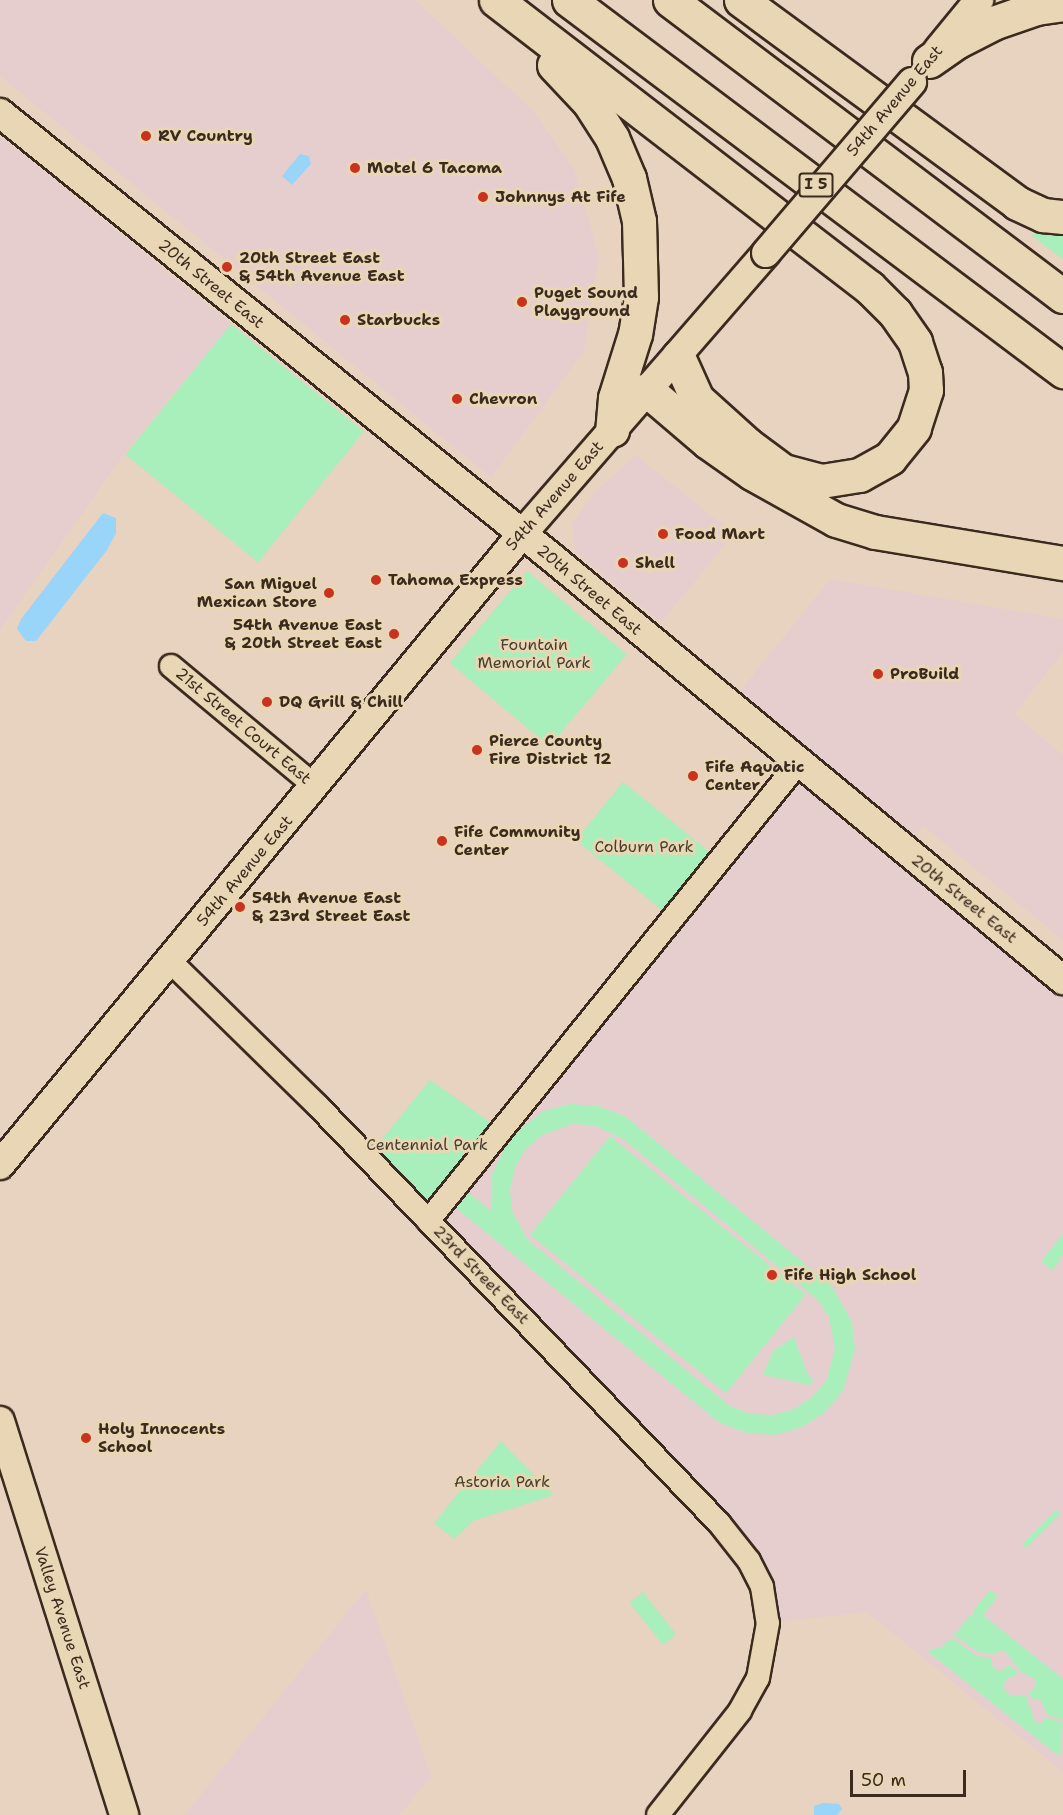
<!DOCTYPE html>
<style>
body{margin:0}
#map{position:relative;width:1063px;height:1815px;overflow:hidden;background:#e8d2c0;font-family:"Shantell Sans",sans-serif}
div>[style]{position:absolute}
.built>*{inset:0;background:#e7cece}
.green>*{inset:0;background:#a8efbb;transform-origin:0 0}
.water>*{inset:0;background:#98d5f9}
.roads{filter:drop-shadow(2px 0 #3b2a1e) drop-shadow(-2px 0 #3b2a1e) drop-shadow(0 2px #3b2a1e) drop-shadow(0 -2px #3b2a1e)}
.minor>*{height:22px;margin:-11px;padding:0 11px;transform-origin:11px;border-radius:11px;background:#e9d6b4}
.major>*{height:28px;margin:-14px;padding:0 14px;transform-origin:14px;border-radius:14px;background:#e9d6b4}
.highway>*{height:33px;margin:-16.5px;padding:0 16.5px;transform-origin:16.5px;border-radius:16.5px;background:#e9d6b4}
.bridges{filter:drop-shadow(2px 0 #3b2a1e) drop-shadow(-2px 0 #3b2a1e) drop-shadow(0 2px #3b2a1e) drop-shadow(0 -2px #3b2a1e)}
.major-bridge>*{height:28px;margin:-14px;padding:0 14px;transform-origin:14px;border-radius:14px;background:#e9d6b4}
.dots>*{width:16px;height:16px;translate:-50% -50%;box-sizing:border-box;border:3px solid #e9d6b4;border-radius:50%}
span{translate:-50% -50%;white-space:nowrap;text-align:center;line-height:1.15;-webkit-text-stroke:6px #e9d6b4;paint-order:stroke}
.shield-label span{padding:2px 4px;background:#e9d6b4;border:2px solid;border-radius:4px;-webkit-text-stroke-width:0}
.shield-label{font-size:15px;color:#3b2a1e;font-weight:700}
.street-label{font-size:16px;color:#3b2a1e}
.poi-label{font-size:16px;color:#3b2a1e;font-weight:700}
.left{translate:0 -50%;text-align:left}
.right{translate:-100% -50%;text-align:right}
.park-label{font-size:16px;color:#463e2e}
.scale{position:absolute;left:850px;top:1770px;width:116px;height:27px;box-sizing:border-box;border:3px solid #3b2a1e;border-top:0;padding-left:8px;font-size:18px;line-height:21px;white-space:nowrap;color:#3b2a1e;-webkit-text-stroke:4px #e9d6b4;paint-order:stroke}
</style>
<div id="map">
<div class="built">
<div style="clip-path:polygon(0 0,415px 0,534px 112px,574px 169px,599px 257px,584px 351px,491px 477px,0 76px)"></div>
<div style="clip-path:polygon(0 136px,231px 324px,124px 454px,0 630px)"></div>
<div style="clip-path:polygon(636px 455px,734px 534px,661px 622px,575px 551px,572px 523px,595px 492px)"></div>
<div style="clip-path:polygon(830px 579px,1063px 619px,1063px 652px,1014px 714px,1063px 755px,1063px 940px,923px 826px,905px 850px,1063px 980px,1063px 1772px,867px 1612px,768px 1623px,756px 1574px,428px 1221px,799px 763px,729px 705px)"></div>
<div style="clip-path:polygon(366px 1589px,431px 1776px,399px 1815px,185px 1815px)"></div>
</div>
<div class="green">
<div style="clip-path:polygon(1039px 226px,1063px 228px,1063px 259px,1032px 236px)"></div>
<div style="left:231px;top:324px;width:171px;height:168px;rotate:39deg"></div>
<div style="left:527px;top:571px;width:130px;height:120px;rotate:40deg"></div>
<div style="left:623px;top:782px;width:113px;height:75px;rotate:39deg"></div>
<div style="clip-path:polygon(430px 1080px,493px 1124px,426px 1209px,374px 1149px)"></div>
<div style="clip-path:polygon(evenodd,570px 1104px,598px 1106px,625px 1116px,832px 1286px,852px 1322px,855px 1350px,843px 1391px,825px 1412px,802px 1427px,775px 1435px,747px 1433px,720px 1423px,456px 1208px,469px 1193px,491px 1211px,492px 1174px,510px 1137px,543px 1111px,570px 1104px,572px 1124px,594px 1125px,623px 1139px,817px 1299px,829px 1317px,835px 1349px,826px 1381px,812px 1397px,794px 1409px,773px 1415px,751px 1414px,730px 1406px,528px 1240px,512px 1211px,510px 1190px,515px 1168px,525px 1150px,542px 1135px,572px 1124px)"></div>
<div style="left:610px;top:1136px;width:252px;height:127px;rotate:39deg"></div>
<div style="clip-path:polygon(1063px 1234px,1063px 1255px,1052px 1271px,1041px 1261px)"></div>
<div style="clip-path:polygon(794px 1337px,808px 1375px,814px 1380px,810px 1385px,763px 1375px,773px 1351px)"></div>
<div style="clip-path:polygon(501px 1441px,554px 1495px,473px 1521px,454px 1539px,434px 1523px)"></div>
<div style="left:1056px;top:1510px;width:6px;height:48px;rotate:45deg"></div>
<div style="clip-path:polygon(990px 1590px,998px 1596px,983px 1615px,1063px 1679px,1063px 1720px,1047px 1714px,1040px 1699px,1033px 1700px,1029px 1693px,1035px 1686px,1035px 1679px,1021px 1672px,1004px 1650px,992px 1654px,978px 1652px,954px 1635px,970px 1615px,974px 1617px,973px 1611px)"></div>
<div style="left:643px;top:1592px;width:54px;height:17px;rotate:52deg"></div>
<div style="clip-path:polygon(952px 1638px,977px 1656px,991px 1658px,991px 1665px,999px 1672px,1010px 1665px,1013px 1668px,1018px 1674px,1006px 1679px,1003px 1688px,1010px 1695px,1026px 1695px,1035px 1722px,1041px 1723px,1046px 1717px,1063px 1723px,1060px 1757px,927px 1651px,941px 1647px)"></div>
</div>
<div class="water">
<div style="clip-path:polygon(300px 154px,309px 156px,311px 164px,292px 185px,282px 176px)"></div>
<div style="clip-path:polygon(103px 513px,116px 518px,116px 533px,107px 550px,36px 641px,26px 641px,17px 629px,21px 619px)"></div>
<div style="clip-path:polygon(823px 1803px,839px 1804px,842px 1809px,837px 1815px,814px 1815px,814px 1806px)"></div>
</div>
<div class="roads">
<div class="minor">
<div style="left:171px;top:666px;width:187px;rotate:39.8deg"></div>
<div style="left:170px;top:961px;width:206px;rotate:44.4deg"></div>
<div style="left:317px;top:1105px;width:580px;rotate:46.12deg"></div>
<div style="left:719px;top:1523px;width:48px;rotate:51.7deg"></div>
<div style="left:749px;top:1561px;width:29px;rotate:63deg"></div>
<div style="left:762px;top:1587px;width:36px;rotate:81deg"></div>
<div style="left:768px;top:1623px;width:56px;rotate:100.3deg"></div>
<div style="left:758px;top:1678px;width:38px;rotate:119deg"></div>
<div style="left:740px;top:1711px;width:132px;rotate:128.3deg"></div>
<div style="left:428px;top:1221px;width:590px;rotate:-51.05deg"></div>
</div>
<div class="major">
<div style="left:938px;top:50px;width:65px;rotate:-50.6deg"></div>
<div style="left:0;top:113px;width:706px;rotate:38.85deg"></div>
<div style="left:550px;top:556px;width:666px;rotate:39.57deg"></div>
<div style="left:0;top:1165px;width:819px;rotate:-50.4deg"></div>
<div style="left:522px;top:534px;width:372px;rotate:-49deg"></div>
<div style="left:0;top:1421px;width:413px;rotate:72.5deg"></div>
</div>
<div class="highway">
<div style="left:496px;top:0;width:471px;rotate:37.6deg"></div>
<div style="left:869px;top:287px;width:37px;rotate:45deg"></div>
<div style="left:895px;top:313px;width:35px;rotate:55deg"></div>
<div style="left:915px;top:342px;width:32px;rotate:72deg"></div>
<div style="left:925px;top:372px;width:18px;rotate:87deg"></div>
<div style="left:926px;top:390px;width:40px;rotate:108deg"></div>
<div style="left:914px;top:428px;width:38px;rotate:129deg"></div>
<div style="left:890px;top:458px;width:35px;rotate:151deg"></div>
<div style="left:859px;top:475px;width:38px;rotate:171deg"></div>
<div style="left:821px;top:481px;width:39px;rotate:-165deg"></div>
<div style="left:783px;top:471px;width:44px;rotate:-143.4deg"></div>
<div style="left:748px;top:445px;width:69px;rotate:-138deg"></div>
<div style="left:697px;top:399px;width:46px;rotate:-114.3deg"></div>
<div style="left:569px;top:0;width:618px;rotate:36.91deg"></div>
<div style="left:670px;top:0;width:492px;rotate:37deg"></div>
<div style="left:741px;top:0;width:343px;rotate:36.3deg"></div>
<div style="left:1017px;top:203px;width:29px;rotate:25deg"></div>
<div style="left:1043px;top:215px;width:20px;rotate:6deg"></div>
<div style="left:929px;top:61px;width:35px;rotate:-35deg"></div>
<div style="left:958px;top:41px;width:39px;rotate:-27deg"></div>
<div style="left:993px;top:23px;width:46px;rotate:-19.2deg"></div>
<div style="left:1036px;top:8px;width:27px;rotate:-8deg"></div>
<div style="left:554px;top:65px;width:51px;rotate:46.6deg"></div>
<div style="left:589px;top:102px;width:43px;rotate:57.4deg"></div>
<div style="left:612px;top:138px;width:43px;rotate:67deg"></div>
<div style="left:629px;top:178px;width:44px;rotate:76.9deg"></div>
<div style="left:639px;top:221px;width:76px;rotate:88.5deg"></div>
<div style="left:641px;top:297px;width:37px;rotate:99deg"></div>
<div style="left:635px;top:334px;width:67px;rotate:107.4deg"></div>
<div style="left:615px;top:398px;width:32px;rotate:95deg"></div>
<div style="left:647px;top:390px;width:80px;rotate:40.4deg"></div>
<div style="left:708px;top:442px;width:54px;rotate:35.2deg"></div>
<div style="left:752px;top:473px;width:96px;rotate:29.2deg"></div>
<div style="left:836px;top:520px;width:41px;rotate:17.1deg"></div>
<div style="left:875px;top:532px;width:191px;rotate:9.4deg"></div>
</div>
</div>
<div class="bridges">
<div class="major-bridge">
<div style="left:766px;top:253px;width:225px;rotate:-49.5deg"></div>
</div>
</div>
<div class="dots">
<div style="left:146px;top:136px;background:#c8321e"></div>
<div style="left:355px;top:168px;background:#c8321e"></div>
<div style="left:483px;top:197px;background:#c8321e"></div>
<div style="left:227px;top:267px;background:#c8321e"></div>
<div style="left:522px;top:302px;background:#c8321e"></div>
<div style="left:345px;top:320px;background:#c8321e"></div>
<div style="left:457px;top:399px;background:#c8321e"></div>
<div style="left:663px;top:534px;background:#c8321e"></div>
<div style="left:623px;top:563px;background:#c8321e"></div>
<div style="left:376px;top:580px;background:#c8321e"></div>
<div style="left:329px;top:593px;background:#c8321e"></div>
<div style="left:394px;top:634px;background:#c8321e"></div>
<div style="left:878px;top:674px;background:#c8321e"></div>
<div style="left:267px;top:702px;background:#c8321e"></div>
<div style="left:477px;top:750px;background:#c8321e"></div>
<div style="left:693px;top:776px;background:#c8321e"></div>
<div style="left:442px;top:841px;background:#c8321e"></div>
<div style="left:240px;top:907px;background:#c8321e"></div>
<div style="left:772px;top:1275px;background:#c8321e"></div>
<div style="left:86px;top:1438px;background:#c8321e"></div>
</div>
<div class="shield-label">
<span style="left:816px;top:185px">I 5</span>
</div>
<div class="street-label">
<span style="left:895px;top:101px;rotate:-50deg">54th Avenue East</span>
<span style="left:211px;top:284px;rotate:39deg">20th Street East</span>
<span style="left:555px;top:496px;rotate:-49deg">54th Avenue East</span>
<span style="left:589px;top:590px;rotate:40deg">20th Street East</span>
<span style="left:243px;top:726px;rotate:40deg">21st Street Court East</span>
<span style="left:245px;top:871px;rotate:-50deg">54th Avenue East</span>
<span style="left:964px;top:899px;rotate:39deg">20th Street East</span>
<span style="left:481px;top:1275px;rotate:46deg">23rd Street East</span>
<span style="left:62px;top:1618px;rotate:72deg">Valley Avenue East</span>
</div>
<div class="poi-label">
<span class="left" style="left:158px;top:136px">RV Country</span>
<span class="left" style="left:367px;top:168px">Motel 6 Tacoma</span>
<span class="left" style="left:495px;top:197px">Johnnys At Fife</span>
<span class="left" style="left:239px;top:267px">20th Street East<br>&amp; 54th Avenue East</span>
<span class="left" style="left:534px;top:302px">Puget Sound<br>Playground</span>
<span class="left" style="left:357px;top:320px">Starbucks</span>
<span class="left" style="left:469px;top:399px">Chevron</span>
<span class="left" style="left:675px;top:534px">Food Mart</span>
<span class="left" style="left:635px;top:563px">Shell</span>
<span class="left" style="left:388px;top:580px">Tahoma Express</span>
<span class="right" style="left:317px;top:593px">San Miguel<br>Mexican Store</span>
<span class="right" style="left:382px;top:634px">54th Avenue East<br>&amp; 20th Street East</span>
<span class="left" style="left:890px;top:674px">ProBuild</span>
<span class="left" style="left:279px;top:702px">DQ Grill &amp; Chill</span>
<span class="left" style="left:489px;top:750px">Pierce County<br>Fire District 12</span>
<span class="left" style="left:705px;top:776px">Fife Aquatic<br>Center</span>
<span class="left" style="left:454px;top:841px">Fife Community<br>Center</span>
<span class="left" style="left:252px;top:907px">54th Avenue East<br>&amp; 23rd Street East</span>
<span class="left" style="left:784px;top:1275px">Fife High School</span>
<span class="left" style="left:98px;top:1438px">Holy Innocents<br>School</span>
</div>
<div class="park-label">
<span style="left:534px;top:654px">Fountain<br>Memorial Park</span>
<span style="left:644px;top:847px">Colburn Park</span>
<span style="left:427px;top:1145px">Centennial Park</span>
<span style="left:502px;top:1482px">Astoria Park</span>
</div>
<div class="scale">50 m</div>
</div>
